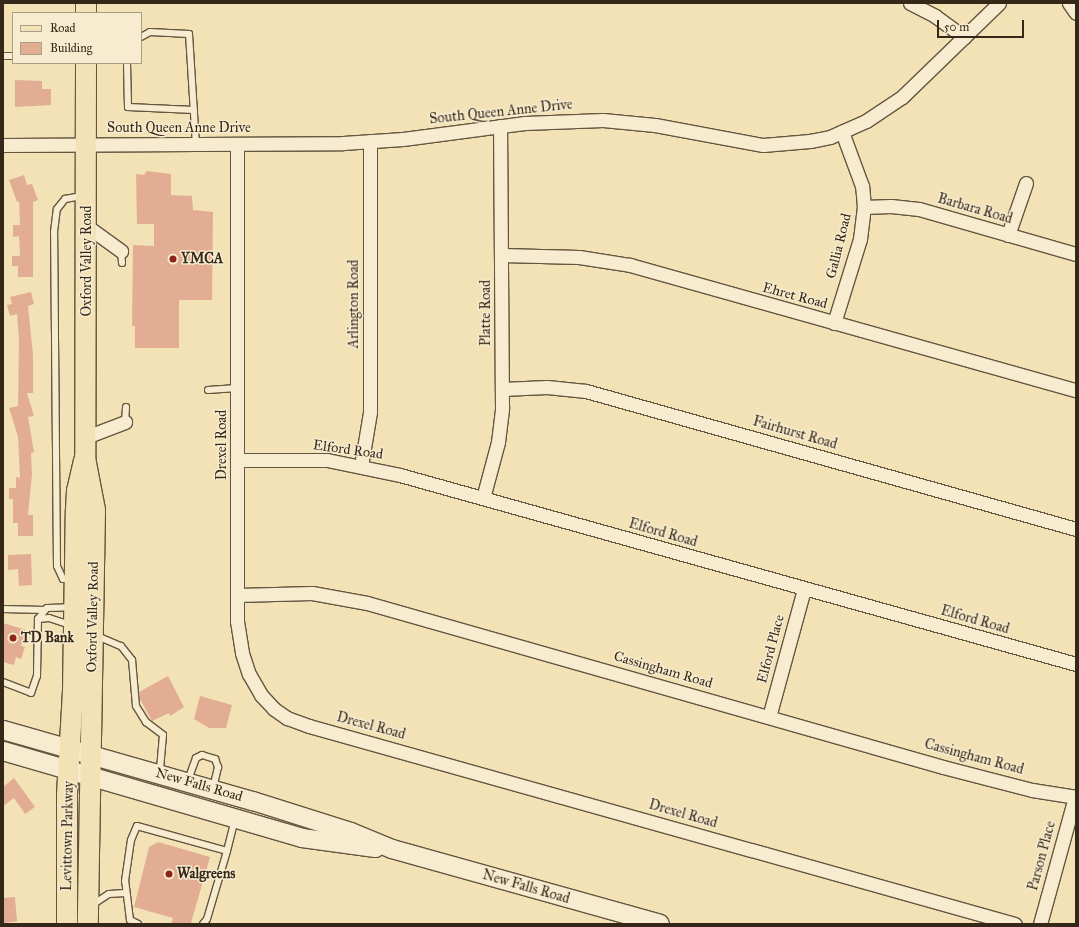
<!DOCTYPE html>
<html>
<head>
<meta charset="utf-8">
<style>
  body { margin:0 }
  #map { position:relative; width:1079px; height:927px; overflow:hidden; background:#f2e2b6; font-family:"IM FELL Great Primer",serif }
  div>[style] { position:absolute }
  .building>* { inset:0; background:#e3ad93 }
  .roads { filter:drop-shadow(1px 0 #655640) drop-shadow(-1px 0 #655640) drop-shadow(0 1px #655640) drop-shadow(0 -1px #655640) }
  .service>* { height:6px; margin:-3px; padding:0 3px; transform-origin:3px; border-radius:3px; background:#f7ecd0 }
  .minor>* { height:13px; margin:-6.5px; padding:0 6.5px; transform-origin:6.5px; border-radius:6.5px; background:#f7ecd0 }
  .secondary>* { height:18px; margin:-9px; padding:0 9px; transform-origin:9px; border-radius:9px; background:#f7ecd0 }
  .primary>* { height:20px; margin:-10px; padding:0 10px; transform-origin:10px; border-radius:10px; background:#f2e2b6 }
  .dots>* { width:11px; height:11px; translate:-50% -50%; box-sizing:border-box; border:2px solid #f7ecd0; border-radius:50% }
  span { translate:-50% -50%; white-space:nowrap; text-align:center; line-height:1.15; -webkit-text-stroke:3px #f7ecd0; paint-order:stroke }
  .street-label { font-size:14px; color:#362819 }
  .poi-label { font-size:14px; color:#362819; font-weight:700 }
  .left { translate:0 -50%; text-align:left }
  .frame { position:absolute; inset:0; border:4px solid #362819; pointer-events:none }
  .legend { position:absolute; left:12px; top:12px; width:130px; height:52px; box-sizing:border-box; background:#f7ecd0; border:1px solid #aa9e87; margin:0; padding:5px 7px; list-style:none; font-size:12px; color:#362819 }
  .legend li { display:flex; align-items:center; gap:8px; height:20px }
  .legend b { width:20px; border:1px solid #aa9e87 }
  .scale { position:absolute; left:937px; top:20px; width:87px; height:18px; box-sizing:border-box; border:2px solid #362819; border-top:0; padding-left:5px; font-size:12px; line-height:14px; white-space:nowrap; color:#362819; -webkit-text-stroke:3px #f7ecd0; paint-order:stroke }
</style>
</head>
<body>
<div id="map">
  <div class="building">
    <div style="clip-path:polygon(15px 80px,42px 81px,42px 89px,51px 89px,51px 105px,15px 107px)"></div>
    <div style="clip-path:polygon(147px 171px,171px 174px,171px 195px,192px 196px,193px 210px,213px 212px,212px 300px,179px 300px,179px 348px,135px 348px,135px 326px,132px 326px,133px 245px,154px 246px,154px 224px,137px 224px,136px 174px,144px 175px)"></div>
    <div style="clip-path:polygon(24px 175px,27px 185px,32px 184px,38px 200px,33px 202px,33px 277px,18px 277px,18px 266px,12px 266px,12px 256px,20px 256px,19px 236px,13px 237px,13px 225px,20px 225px,19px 201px,17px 202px,9px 180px)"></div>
    <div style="clip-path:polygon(31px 292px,34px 304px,28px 306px,33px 355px,33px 393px,27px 393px,34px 416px,28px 417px,34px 452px,31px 453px,32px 474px,28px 515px,33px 515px,33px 536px,18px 536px,18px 523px,13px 523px,13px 499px,9px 499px,9px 488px,16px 488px,16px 477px,20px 478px,18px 437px,9px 408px,18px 406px,19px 341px,17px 314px,10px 316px,7px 305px,12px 304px,10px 297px)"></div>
    <div style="clip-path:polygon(31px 554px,32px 585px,19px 586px,18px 569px,8px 570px,8px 555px)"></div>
    <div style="clip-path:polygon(3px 623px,26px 630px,21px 646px,25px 647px,21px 659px,16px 657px,14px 665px,3px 662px)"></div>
    <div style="clip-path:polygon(168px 676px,184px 707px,170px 716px,169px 713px,152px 721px,140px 699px,139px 692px)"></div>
    <div style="clip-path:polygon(200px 696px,232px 705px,226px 728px,209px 728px,194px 719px)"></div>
    <div style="clip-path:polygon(14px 778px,35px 807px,25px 814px,14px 798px,3px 806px,3px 787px)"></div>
    <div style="clip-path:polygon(158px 842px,210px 857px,191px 923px,171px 924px,173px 918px,134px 907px,149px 847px)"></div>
    <div style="clip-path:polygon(15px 897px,17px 921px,4px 923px,3px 898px)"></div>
  </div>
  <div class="roads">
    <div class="service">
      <div style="left:141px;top:37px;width:10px;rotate:-29deg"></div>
      <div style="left:150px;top:32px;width:39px;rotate:3deg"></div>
      <div style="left:189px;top:34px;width:110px;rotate:86.4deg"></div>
      <div style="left:3px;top:56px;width:10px"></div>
      <div style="left:127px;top:63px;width:44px;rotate:88.7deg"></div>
      <div style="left:128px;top:107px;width:66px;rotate:2.6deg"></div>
      <div style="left:121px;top:251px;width:12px;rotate:85deg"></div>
      <div style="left:208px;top:390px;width:29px;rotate:-4deg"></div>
      <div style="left:125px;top:422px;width:15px;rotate:-86deg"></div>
      <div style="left:73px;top:578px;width:10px;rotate:174deg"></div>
      <div style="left:63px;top:579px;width:14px;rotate:-115deg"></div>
      <div style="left:57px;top:566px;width:334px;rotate:-90.5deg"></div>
      <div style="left:54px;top:232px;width:23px;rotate:-83deg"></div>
      <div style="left:57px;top:209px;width:13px;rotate:-51deg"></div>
      <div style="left:65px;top:199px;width:17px;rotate:-10deg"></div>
      <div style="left:3px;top:609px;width:42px;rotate:1.4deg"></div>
      <div style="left:38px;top:619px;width:11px;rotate:-5deg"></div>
      <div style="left:49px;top:618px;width:23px;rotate:18deg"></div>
      <div style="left:97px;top:636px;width:26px;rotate:23deg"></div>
      <div style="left:121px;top:646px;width:18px;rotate:52deg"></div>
      <div style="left:132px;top:660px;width:46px;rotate:85deg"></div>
      <div style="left:136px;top:706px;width:19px;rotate:58deg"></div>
      <div style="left:146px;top:722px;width:21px;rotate:37deg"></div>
      <div style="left:163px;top:735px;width:38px;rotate:95deg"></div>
      <div style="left:3px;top:682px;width:30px;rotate:21deg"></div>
      <div style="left:31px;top:693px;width:18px;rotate:-71deg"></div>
      <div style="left:37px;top:676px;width:57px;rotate:-89deg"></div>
      <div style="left:38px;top:619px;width:14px;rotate:-51deg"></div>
      <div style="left:47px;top:608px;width:25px;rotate:-2deg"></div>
      <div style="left:188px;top:780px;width:23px;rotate:-70deg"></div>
      <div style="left:196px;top:758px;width:7px;rotate:-27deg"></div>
      <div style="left:202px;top:755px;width:14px;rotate:17deg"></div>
      <div style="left:215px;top:759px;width:9px;rotate:69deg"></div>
      <div style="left:218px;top:767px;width:22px;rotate:103deg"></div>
      <div style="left:92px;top:905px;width:20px;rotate:-33deg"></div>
      <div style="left:109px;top:894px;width:16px;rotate:-4deg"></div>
      <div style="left:138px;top:924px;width:9px;rotate:-153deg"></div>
      <div style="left:130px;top:920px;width:39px;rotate:-97deg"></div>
      <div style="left:125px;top:881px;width:41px;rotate:-81.7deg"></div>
      <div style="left:131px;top:840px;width:15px;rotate:-67deg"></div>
      <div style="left:137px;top:826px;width:93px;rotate:15.5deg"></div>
      <div style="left:227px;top:851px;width:33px;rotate:-76deg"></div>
      <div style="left:203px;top:924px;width:6px;rotate:-51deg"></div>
      <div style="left:207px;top:919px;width:71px;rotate:-73.6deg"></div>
    </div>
    <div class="minor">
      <div style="left:910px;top:3px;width:28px;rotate:27deg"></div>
      <div style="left:935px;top:16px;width:36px;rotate:36deg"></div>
      <div style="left:1069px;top:3px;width:12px;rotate:55deg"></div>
      <div style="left:237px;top:144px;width:477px;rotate:90deg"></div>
      <div style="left:237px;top:621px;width:32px;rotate:81deg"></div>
      <div style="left:242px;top:653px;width:22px;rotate:72deg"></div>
      <div style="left:249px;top:674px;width:24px;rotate:60deg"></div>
      <div style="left:261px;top:695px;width:19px;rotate:47deg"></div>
      <div style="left:274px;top:709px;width:16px;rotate:35deg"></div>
      <div style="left:287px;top:718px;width:23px;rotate:20deg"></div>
      <div style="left:309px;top:726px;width:733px;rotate:15.67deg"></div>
      <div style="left:3px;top:145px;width:340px;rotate:-0.3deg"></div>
      <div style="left:343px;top:143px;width:60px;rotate:-3.8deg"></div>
      <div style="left:403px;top:139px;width:123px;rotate:-7.5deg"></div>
      <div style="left:525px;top:123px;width:78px;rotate:-2.2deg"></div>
      <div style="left:603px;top:120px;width:52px;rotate:5.5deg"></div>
      <div style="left:655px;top:125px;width:110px;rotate:10.5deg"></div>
      <div style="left:763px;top:145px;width:47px;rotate:-4.9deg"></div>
      <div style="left:810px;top:141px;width:20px;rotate:-11deg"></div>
      <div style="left:830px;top:137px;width:39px;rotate:-24deg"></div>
      <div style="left:866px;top:121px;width:43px;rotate:-33.7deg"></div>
      <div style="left:902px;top:97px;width:135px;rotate:-44.1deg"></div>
      <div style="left:864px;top:207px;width:27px;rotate:-2deg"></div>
      <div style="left:891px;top:206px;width:28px;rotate:6deg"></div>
      <div style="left:919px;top:209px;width:163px;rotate:16deg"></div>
      <div style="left:88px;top:227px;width:41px;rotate:36deg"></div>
      <div style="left:1008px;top:235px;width:55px;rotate:-70.9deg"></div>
      <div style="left:502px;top:255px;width:77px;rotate:1.5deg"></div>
      <div style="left:579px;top:257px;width:52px;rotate:8.9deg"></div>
      <div style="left:630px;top:265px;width:463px;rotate:15.7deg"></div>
      <div style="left:834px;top:323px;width:88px;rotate:-72.8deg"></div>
      <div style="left:860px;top:239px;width:32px;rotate:-83deg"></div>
      <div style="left:864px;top:207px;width:21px;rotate:-95deg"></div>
      <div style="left:862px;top:186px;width:58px;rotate:-110.3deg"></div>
      <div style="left:502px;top:389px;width:45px;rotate:-2.5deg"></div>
      <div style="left:547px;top:387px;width:39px;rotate:6deg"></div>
      <div style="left:586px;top:391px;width:509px;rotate:15.73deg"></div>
      <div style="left:86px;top:437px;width:42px;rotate:-21deg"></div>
      <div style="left:238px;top:460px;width:89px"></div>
      <div style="left:327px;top:460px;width:75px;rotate:11.6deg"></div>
      <div style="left:400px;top:475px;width:702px;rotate:15.62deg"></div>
      <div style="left:361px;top:466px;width:55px;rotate:-80.5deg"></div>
      <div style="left:370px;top:412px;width:271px;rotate:-90deg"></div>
      <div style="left:483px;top:498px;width:58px;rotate:-75deg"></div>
      <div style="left:498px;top:442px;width:35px;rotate:-83deg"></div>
      <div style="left:502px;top:407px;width:281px;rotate:-90.4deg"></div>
      <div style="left:238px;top:595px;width:74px;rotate:-1.5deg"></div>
      <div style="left:312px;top:593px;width:56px;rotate:10.3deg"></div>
      <div style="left:367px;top:603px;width:599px;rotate:15.89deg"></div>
      <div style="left:943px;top:767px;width:92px;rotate:14.5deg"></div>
      <div style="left:1032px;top:790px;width:45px;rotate:9deg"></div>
      <div style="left:769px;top:717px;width:133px;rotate:-74.7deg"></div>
      <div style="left:1040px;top:924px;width:132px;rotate:-74.6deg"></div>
    </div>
    <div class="secondary">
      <div style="left:3px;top:730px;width:260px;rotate:15.9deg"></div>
      <div style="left:253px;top:801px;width:103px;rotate:17.6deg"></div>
      <div style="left:351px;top:832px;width:44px;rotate:22.5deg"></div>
      <div style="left:392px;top:849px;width:278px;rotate:15.6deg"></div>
      <div style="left:3px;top:751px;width:311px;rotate:16.2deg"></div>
      <div style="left:302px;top:838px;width:74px;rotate:7.8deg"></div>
    </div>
    <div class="primary">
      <div style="left:86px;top:13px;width:10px;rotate:-90deg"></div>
      <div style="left:86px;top:63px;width:395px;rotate:90.1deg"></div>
      <div style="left:85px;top:458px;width:53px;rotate:79.1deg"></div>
      <div style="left:95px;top:510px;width:414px;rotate:91deg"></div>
      <div style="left:67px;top:924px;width:129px;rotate:-90deg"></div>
      <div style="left:67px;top:795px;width:103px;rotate:-86.7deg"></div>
      <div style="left:73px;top:692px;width:182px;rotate:-89.1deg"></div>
      <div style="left:76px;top:510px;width:19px;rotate:-87deg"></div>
      <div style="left:77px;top:491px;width:31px;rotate:-77deg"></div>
    </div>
  </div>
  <div class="dots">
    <div style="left:173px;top:259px;background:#8f2418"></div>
    <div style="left:13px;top:638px;background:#8f2418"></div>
    <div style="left:169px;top:874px;background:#8f2418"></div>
  </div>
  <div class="street-label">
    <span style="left:501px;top:112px;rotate:-6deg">South Queen Anne Drive</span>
    <span style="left:179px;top:128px">South Queen Anne Drive</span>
    <span style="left:975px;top:209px;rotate:16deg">Barbara Road</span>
    <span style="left:839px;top:246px;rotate:-76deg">Gallia Road</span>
    <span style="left:87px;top:261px;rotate:-90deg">Oxford Valley Road</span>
    <span style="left:795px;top:296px;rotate:15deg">Ehret Road</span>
    <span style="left:354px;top:304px;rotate:-90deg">Arlington Road</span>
    <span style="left:486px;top:313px;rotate:-90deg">Platte Road</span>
    <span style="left:795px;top:433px;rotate:16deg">Fairhurst Road</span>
    <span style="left:222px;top:445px;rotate:-90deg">Drexel Road</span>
    <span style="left:348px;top:450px;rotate:8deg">Elford Road</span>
    <span style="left:663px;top:533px;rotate:16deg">Elford Road</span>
    <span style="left:93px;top:617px;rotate:-89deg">Oxford Valley Road</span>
    <span style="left:975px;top:620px;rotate:16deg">Elford Road</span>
    <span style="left:771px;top:649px;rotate:-75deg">Elford Place</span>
    <span style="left:663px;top:670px;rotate:16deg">Cassingham Road</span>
    <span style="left:371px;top:726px;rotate:15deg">Drexel Road</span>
    <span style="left:974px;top:757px;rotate:15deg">Cassingham Road</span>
    <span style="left:199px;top:785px;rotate:16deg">New Falls Road</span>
    <span style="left:683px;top:814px;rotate:16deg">Drexel Road</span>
    <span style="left:68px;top:836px;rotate:-89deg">Levittown Parkway</span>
    <span style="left:1042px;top:856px;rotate:-75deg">Parson Place</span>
    <span style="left:526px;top:887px;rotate:16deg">New Falls Road</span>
  </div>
  <div class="poi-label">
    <span class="left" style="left:181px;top:259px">YMCA</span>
    <span class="left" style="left:21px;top:638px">TD Bank</span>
    <span class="left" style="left:177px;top:874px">Walgreens</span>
  </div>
  <div class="frame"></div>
  <ul class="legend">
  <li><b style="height:5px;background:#f2e2b6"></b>Road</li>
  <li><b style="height:11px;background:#e3ad93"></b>Building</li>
  </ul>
  <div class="scale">50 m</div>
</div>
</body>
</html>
